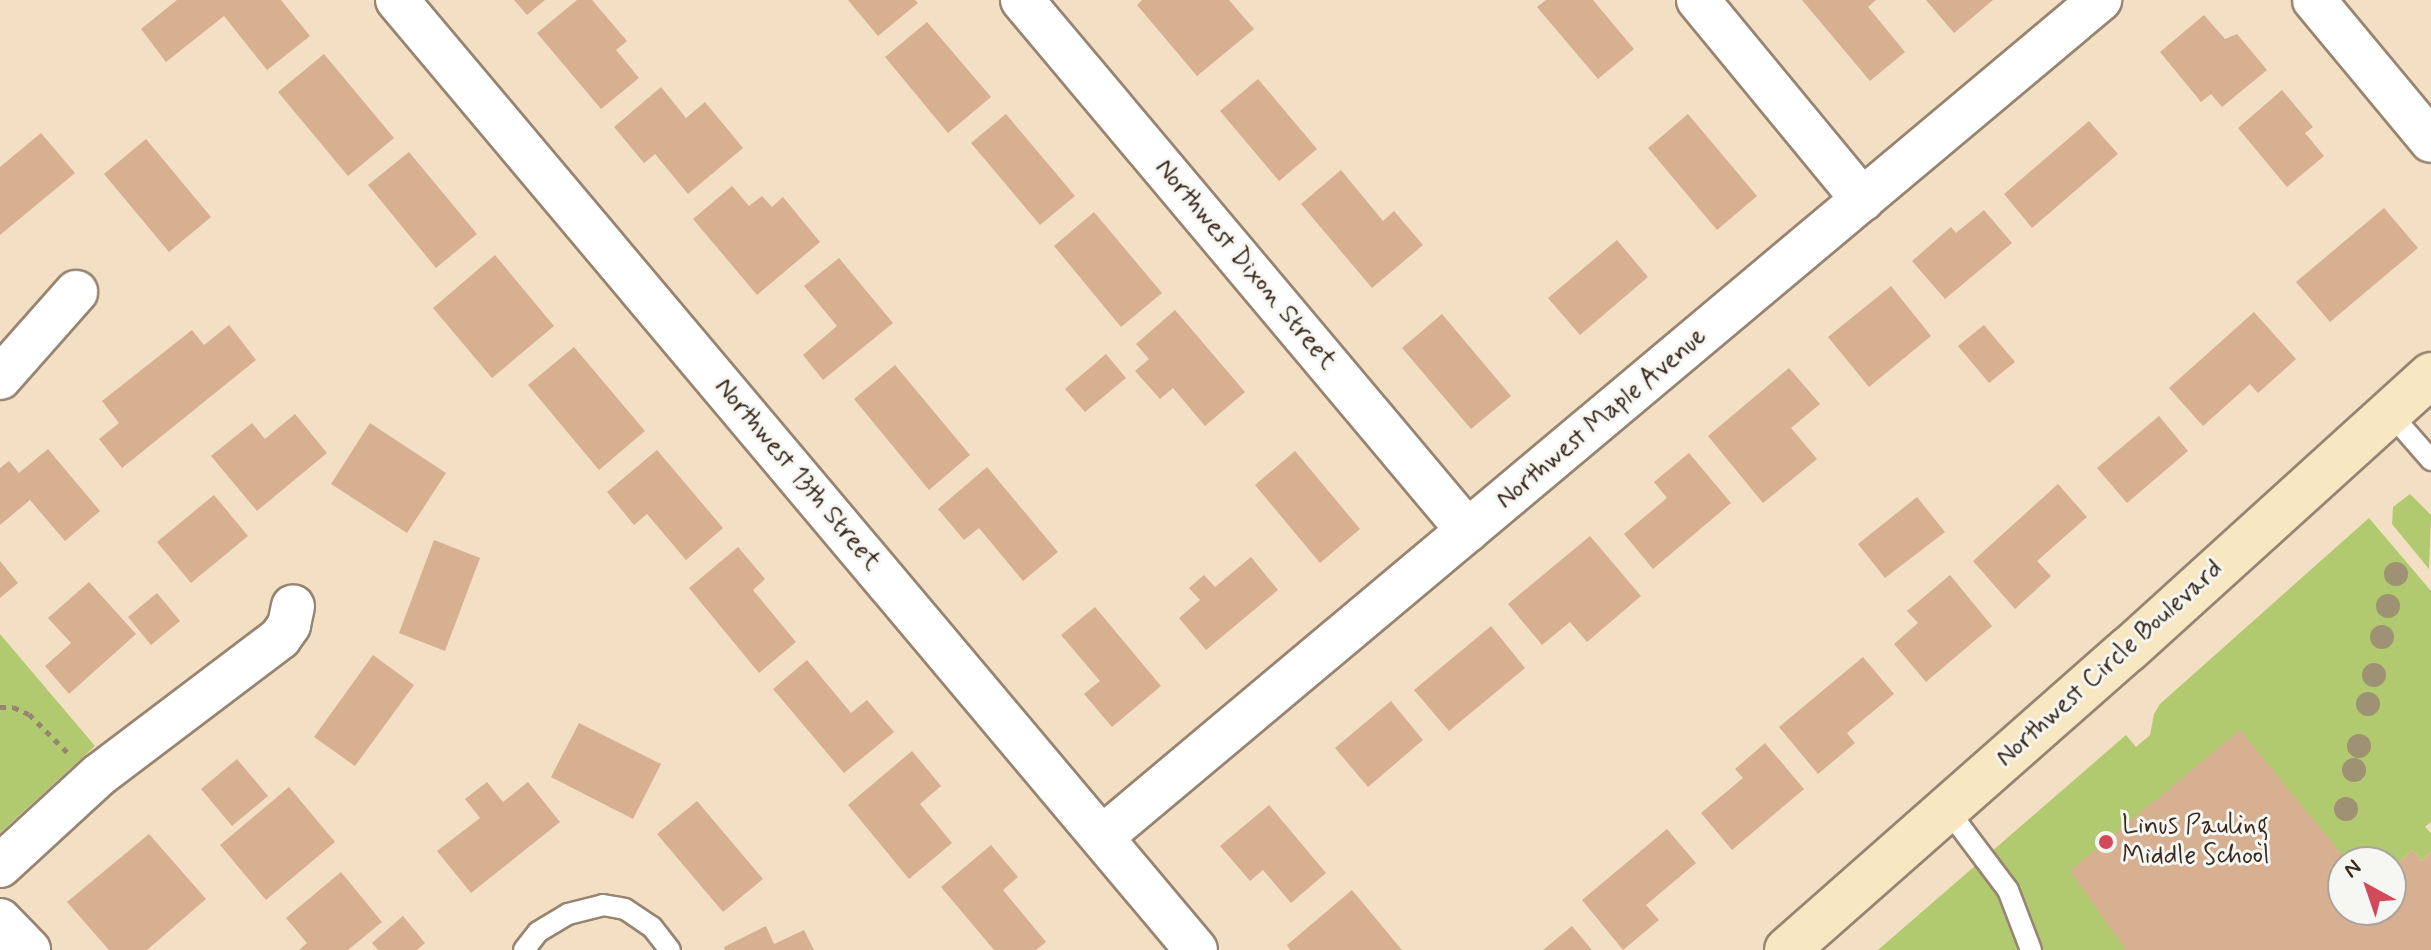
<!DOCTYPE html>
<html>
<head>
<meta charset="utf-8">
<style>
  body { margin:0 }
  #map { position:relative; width:2431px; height:950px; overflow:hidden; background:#f3dfc4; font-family:Mynerve,sans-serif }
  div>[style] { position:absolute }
  .green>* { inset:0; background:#b2ca6f }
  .building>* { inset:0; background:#d7b092 }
  .path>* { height:5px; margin-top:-2.5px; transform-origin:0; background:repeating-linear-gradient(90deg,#978471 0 6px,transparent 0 12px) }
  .roads { filter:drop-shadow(2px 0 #978471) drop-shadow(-2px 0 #978471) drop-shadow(0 2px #978471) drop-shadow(0 -2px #978471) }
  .service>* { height:20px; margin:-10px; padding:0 10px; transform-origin:10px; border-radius:10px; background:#fff }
  .minor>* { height:42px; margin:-21px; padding:0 21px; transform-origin:21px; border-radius:21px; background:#fff }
  .secondary>* { height:44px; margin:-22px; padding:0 22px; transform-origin:22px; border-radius:22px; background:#f7e8c3 }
  .trees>* { width:24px; height:24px; margin:-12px; border-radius:50%; background:#9e9174 }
  .dots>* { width:22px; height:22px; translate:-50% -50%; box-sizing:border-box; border:4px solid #f6f6f2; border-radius:50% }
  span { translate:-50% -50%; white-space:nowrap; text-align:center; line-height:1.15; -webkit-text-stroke:6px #f6f6f2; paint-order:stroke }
  .street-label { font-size:26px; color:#3b2a1e }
  .poi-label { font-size:26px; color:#3b2a1e }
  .left { translate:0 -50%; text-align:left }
  .north { position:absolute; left:2327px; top:846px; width:80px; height:80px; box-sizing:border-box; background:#f6f6f2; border:2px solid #aba49d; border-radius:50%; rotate:320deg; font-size:22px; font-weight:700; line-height:32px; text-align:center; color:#3b2a1e }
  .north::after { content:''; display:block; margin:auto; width:28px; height:36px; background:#d1495b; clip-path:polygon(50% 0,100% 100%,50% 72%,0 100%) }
</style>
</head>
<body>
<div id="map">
  <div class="green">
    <div style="clip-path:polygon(2410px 494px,2431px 515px,2429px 569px,2392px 524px,2393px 507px)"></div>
    <div style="clip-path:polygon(2369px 518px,2431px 591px,2431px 822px,2425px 827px,2431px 833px,2431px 852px,2422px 861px,2413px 850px,2391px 869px,2391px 862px,2343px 862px,2343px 909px,2169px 789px,2294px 950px,1878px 950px,2126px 735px,2136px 747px,2150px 735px,2154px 714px,2160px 704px)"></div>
    <div style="clip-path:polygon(0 634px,95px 746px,0 833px)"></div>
  </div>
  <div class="building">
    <div style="clip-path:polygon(177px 0,281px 0,310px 36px,267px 70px,224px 16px,166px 62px,141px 29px)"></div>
    <div style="clip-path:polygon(514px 0,545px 0,527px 15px)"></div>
    <div style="clip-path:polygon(577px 0,592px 0,627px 41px,616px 50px,639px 78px,601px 109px,537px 33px)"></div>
    <div style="clip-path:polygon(848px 0,915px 0,918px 3px,878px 36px)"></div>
    <div style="clip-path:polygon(1142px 0,1229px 0,1254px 29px,1197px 76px,1137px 5px)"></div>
    <div style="clip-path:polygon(1546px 0,1593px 0,1634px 49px,1598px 79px,1537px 7px)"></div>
    <div style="clip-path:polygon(1802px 0,1876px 0,1868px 7px,1905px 52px,1870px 81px)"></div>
    <div style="clip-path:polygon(1926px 0,1993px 0,1954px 33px)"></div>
    <div style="clip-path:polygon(2204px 15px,2225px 39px,2237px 34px,2267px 70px,2222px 107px,2211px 94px,2201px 102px,2160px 52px)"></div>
    <div style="clip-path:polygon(927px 22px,991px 97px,948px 133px,885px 57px)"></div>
    <div style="clip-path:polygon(324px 54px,394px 138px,348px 176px,278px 92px)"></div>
    <div style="clip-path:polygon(1258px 79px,1317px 149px,1279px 181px,1220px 111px)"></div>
    <div style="clip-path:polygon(661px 87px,686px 118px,705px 102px,743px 148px,688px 194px,655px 154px,644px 163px,614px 127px)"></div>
    <div style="clip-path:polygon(2282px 90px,2313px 127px,2305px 133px,2324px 156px,2287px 187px,2238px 128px)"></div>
    <div style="clip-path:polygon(1006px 114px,1075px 196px,1040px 225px,971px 143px)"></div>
    <div style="clip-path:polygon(1688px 114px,1757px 196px,1717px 230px,1648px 148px)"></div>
    <div style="clip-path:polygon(2089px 121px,2118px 154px,2032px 228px,2004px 194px)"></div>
    <div style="clip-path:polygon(41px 133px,75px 173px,0 235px,0 167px)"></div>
    <div style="clip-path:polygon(146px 139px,211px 217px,169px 252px,104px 174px)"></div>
    <div style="clip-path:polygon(409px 152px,477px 234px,436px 268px,368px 185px)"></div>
    <div style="clip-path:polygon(1341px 170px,1383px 221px,1394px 211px,1423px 245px,1372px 288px,1301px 204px)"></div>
    <div style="clip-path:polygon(732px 186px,749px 206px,762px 196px,772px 207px,783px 197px,820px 242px,757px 295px,693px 219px)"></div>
    <div style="clip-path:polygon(2384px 208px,2418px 248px,2330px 322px,2296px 282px)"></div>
    <div style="clip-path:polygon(1984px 210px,2012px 243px,1945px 299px,1912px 261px,1951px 227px,1956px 233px)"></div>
    <div style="clip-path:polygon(1094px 212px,1162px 293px,1121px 327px,1054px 246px)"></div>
    <div style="clip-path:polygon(1617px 240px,1648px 277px,1580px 335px,1548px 298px)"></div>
    <div style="clip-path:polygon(495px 255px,554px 326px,492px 378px,433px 308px)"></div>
    <div style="clip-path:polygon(839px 258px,893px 323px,823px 380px,803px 355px,837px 326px,804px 286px)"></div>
    <div style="clip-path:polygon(1891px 286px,1931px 336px,1869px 387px,1828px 337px)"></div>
    <div style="clip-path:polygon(1175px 310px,1245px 392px,1205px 426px,1173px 388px,1160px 399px,1135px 371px,1149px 359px,1136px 344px)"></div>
    <div style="clip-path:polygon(2254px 312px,2296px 359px,2258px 393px,2250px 384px,2203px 426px,2169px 388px)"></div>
    <div style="clip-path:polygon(1442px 314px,1511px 396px,1471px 429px,1402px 348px)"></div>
    <div style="clip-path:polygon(229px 325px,256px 360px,122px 468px,99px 439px,119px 423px,102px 401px,192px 330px,204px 345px)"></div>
    <div style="clip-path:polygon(1984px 325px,2015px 362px,1989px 383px,1958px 346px)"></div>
    <div style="clip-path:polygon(574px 347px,645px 431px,599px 470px,528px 385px)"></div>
    <div style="clip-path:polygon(1106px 354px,1126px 378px,1085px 412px,1065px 389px)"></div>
    <div style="clip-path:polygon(895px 365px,970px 455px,929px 490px,854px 399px)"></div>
    <div style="clip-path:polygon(1789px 368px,1820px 404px,1791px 428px,1817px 459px,1763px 503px,1708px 436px)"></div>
    <div style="clip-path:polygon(295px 414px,327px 453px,257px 511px,211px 456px,252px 423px,265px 439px)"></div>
    <div style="clip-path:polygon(2159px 416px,2188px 451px,2127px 503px,2097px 468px)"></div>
    <div style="clip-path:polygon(370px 423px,446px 473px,407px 533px,331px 484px)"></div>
    <div style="clip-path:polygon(48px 449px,100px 511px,65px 541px,30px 500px,0 525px,0 468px,9px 461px,19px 473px)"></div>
    <div style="clip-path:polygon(657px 450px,723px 528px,686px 560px,647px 514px,634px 525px,607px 492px)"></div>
    <div style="clip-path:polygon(1295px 451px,1360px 529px,1320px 563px,1255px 485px)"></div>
    <div style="clip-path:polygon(1689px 453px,1731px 503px,1653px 569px,1624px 534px,1667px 498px,1654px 482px)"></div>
    <div style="clip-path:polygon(987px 467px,1058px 552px,1023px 581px,979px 528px,964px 540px,938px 509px)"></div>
    <div style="clip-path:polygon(2058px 484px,2087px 517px,2037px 561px,2051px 576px,2015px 609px,1973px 561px)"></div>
    <div style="clip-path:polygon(214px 495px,248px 536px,191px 583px,157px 542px)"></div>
    <div style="clip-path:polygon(1917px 497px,1945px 532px,1885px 578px,1858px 544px)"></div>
    <div style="clip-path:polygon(1590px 536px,1641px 596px,1587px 642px,1570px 622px,1542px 645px,1508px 604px)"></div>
    <div style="clip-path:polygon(434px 540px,480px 558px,445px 651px,399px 633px)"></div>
    <div style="clip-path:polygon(738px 547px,765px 579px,753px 590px,796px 642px,759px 673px,689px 588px)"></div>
    <div style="clip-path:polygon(1251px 557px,1278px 590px,1206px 650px,1179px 618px,1200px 600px,1189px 588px,1204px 575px,1215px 587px)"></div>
    <div style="clip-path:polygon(0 561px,18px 583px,0 598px)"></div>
    <div style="clip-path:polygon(1950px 575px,1992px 626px,1926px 682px,1894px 644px,1918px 623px,1907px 611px)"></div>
    <div style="clip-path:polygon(89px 582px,136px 634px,69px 694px,45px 666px,71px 643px,48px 618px)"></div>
    <div style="clip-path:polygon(157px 593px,180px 621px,151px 645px,128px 617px)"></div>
    <div style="clip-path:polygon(1095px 607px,1161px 686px,1112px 727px,1084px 694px,1100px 681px,1061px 635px)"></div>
    <div style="clip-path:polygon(1491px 626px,1525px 668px,1449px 731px,1414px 690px)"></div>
    <div style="clip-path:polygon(373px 655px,414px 685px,355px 766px,314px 737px)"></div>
    <div style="clip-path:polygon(1863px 657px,1894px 694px,1847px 733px,1855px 743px,1818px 774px,1779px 727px)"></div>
    <div style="clip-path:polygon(807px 660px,851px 713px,867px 700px,894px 732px,844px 773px,773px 689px)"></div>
    <div style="clip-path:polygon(1391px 701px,1423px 740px,1368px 787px,1335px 748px)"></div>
    <div style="clip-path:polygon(579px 723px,661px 764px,633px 819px,551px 777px)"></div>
    <div style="clip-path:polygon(2240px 730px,2348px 862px,2339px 868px,2343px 873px,2343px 910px,2391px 910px,2391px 869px,2413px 850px,2422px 861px,2431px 852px,2431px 950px,2126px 950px,2070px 871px)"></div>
    <div style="clip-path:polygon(1765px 743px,1804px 789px,1732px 850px,1701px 813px,1743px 778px,1735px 769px)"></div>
    <div style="clip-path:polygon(912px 751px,941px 786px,920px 804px,952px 843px,909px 879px,848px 805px)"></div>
    <div style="clip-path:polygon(237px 759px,268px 796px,232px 826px,201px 789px)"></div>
    <div style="clip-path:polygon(487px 782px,503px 802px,528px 782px,560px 822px,471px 893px,437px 851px,480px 818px,465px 799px)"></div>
    <div style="clip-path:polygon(289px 787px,335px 842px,266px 900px,220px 845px)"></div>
    <div style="clip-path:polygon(697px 801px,763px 879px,723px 912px,657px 834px)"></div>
    <div style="clip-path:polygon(1269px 805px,1326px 873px,1291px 903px,1263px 870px,1250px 881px,1220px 846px)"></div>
    <div style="clip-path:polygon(1667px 829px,1696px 863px,1646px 905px,1659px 920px,1623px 950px,1582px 900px)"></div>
    <div style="clip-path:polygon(149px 834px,206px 899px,147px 950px,109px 950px,67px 902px)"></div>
    <div style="clip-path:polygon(991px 845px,1018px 877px,1003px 890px,1046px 942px,1036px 950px,994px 950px,941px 887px)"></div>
    <div style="clip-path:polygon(341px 872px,382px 922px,348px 950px,299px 950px,307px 943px,286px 918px)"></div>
    <div style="clip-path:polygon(1352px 890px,1402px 950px,1290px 950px,1287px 945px)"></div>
    <div style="clip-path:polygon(403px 916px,425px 943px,417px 950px,378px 950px,372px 943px)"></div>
    <div style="clip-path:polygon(766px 926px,774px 944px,804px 930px,814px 950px,725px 950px,724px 947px)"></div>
    <div style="clip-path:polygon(1572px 926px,1592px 950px,1543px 950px)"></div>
  </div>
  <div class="path">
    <div style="left:0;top:707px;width:13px"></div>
    <div style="left:13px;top:707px;width:17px;rotate:24deg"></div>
    <div style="left:29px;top:714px;width:55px;rotate:45deg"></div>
  </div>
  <div class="roads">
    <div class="service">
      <div style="left:2389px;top:412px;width:64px;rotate:48.8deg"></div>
      <div style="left:1947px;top:809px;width:101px;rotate:53deg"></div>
      <div style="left:2008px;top:890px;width:64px;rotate:69deg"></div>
      <div style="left:524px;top:950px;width:23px;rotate:-52deg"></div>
      <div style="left:538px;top:932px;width:35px;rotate:-31deg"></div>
      <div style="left:568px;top:914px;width:36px;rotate:-14deg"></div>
      <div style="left:603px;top:905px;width:22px;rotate:10deg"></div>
      <div style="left:625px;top:909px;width:32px;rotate:34deg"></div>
      <div style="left:652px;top:927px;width:29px;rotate:52deg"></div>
    </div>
    <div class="minor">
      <div style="left:397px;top:0;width:1241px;rotate:49.93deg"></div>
      <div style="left:1022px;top:0;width:693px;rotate:49.97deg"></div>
      <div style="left:1698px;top:0;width:259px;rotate:50.5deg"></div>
      <div style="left:2314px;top:0;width:183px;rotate:50.3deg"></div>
      <div style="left:0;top:378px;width:115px;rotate:-48.5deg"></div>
      <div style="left:1102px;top:837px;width:1303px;rotate:-39.99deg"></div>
      <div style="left:0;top:866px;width:134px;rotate:-42.6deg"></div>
      <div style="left:99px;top:775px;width:227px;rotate:-37.1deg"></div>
      <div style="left:280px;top:638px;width:16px;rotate:-55deg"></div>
      <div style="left:289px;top:625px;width:19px;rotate:-78deg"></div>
      <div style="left:0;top:920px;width:42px;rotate:46deg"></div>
    </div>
    <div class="secondary">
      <div style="left:1787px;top:950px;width:456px;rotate:-41.4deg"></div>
      <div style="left:2129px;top:649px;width:408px;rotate:-42.2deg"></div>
    </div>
  </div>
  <div class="trees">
    <div style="left:2396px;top:574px"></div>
    <div style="left:2388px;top:606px"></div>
    <div style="left:2382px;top:637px"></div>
    <div style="left:2374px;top:675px"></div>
    <div style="left:2368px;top:704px"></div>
    <div style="left:2359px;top:746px"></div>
    <div style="left:2354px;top:770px"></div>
    <div style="left:2346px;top:809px"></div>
  </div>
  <div class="dots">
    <div style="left:2106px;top:842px;background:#d1495b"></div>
  </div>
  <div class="street-label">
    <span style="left:1245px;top:265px;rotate:50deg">Northwest Dixon Street</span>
    <span style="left:1602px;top:419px;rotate:-40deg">Northwest Maple Avenue</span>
    <span style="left:797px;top:475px;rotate:50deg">Northwest 13th Street</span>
    <span style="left:2110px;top:664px;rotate:-42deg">Northwest Circle Boulevard</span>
  </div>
  <div class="poi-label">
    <span class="left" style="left:2122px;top:842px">Linus Pauling<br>Middle School</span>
  </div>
  <div class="north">N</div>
</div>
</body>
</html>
